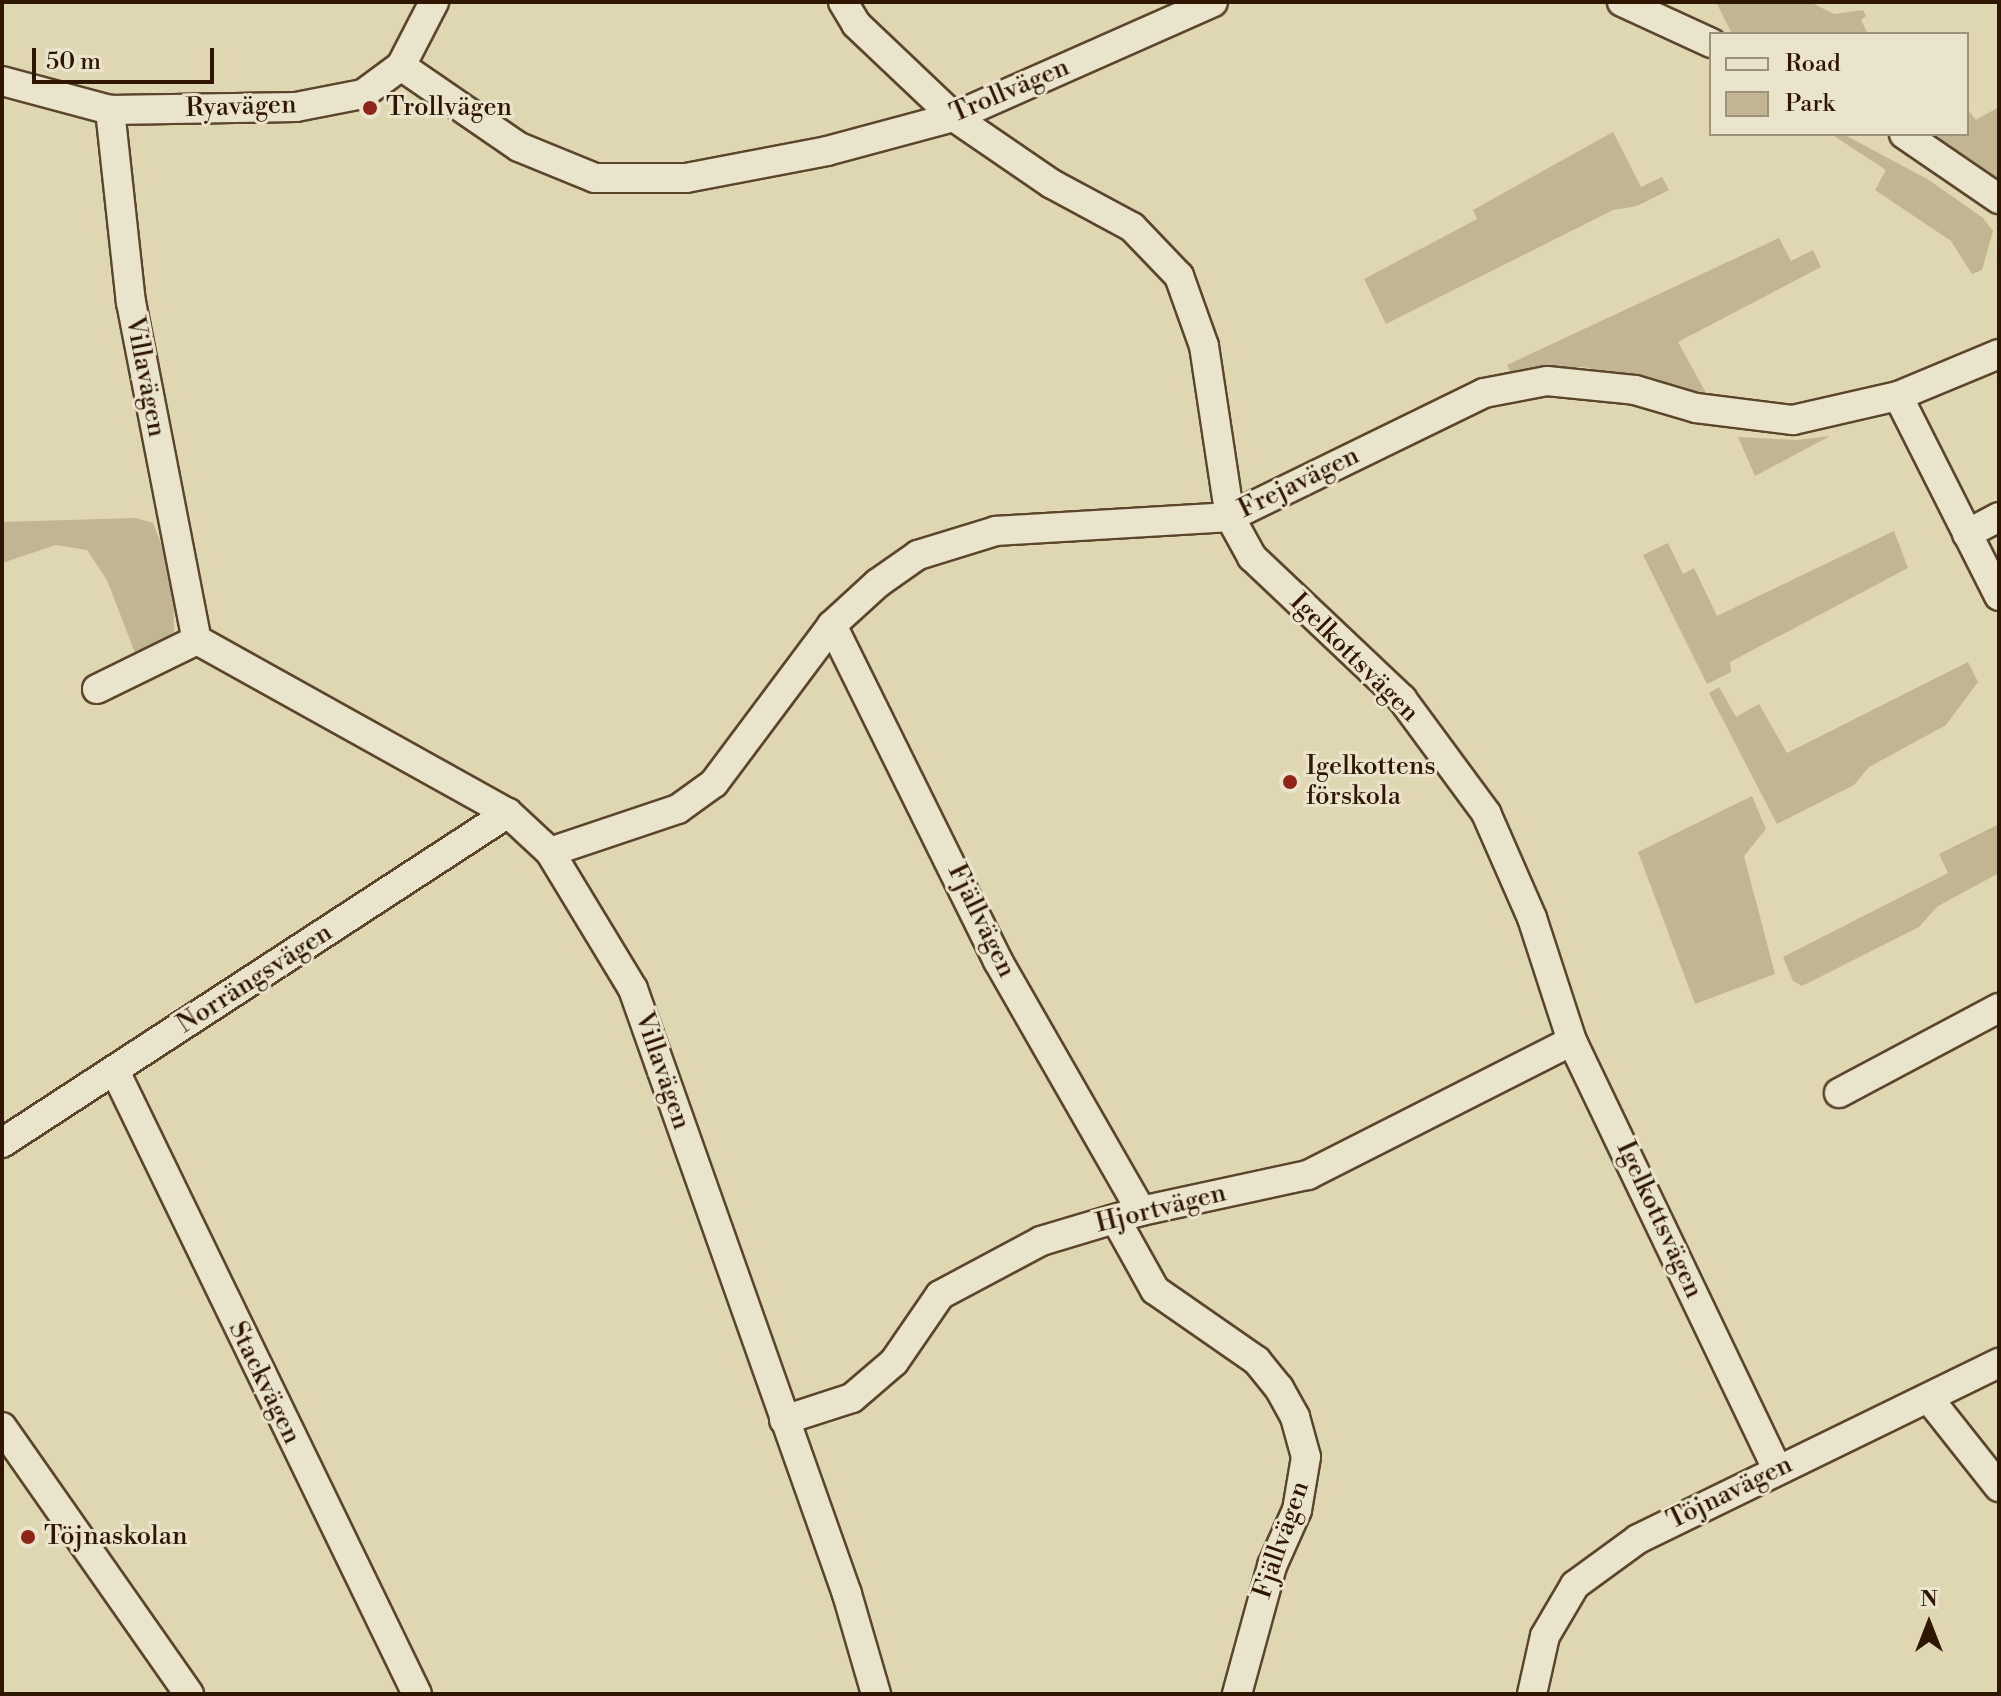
<!DOCTYPE html>
<html>
<head>
<meta charset="utf-8">
<style>
  body { margin:0 }
  #map { position:relative; width:2001px; height:1696px; overflow:hidden; background:#dfd6b2; font-family:"Libre Bodoni",serif }
  div>[style] { position:absolute }
  .green>* { inset:0; background:#c1b594 }
  .roads { filter:drop-shadow(2px 0 #5b462c) drop-shadow(-2px 0 #5b462c) drop-shadow(0 2px #5b462c) drop-shadow(0 -2px #5b462c) }
  .minor>* { height:28px; margin:-14px; padding:0 14px; transform-origin:14px; border-radius:14px; background:#eae4cd }
  .dots>* { width:22px; height:22px; translate:-50% -50%; box-sizing:border-box; border:4px solid #eae4cd; border-radius:50% }
  span { translate:-50% -50%; white-space:nowrap; text-align:center; line-height:1.15; -webkit-text-stroke:6px #eae4cd; paint-order:stroke }
  .street-label { font-size:26px; color:#2f1600 }
  .poi-label { font-size:26px; color:#2f1600 }
  .left { translate:0 -50%; text-align:left }
  .frame { position:absolute; inset:0; border:4px solid #2f1600; pointer-events:none }
  .legend { position:absolute; left:1709px; top:32px; width:260px; height:104px; box-sizing:border-box; background:#eae4cd; border:2px solid #9f927b; margin:0; padding:10px 14px; list-style:none; font-size:24px; color:#2f1600 }
  .legend li { display:flex; align-items:center; gap:16px; height:40px }
  .legend b { width:40px; border:2px solid #9f927b }
  .north { position:absolute; left:1889px; top:1584px; width:80px; height:80px; -webkit-text-stroke:6px #eae4cd; paint-order:stroke; rotate:0deg; font-size:22px; font-weight:700; line-height:32px; text-align:center; color:#2f1600 }
  .north::after { content:''; display:block; margin:auto; width:28px; height:36px; background:#2f1600; clip-path:polygon(50% 0,100% 100%,50% 72%,0 100%) }
  .scale { position:absolute; left:32px; top:48px; width:182px; height:36px; box-sizing:border-box; border:4px solid #2f1600; border-top:0; padding-left:10px; font-size:24px; line-height:28px; white-space:nowrap; color:#2f1600; -webkit-text-stroke:6px #eae4cd; paint-order:stroke }
</style>
</head>
<body>
<div id="map">
  <div class="green">
    <div style="clip-path:polygon(1716px 2px,1810px 2px,1834px 14px,1863px 10px,1866px 16px,1861px 20px,1868px 34px,1732px 34px)"></div>
    <div style="clip-path:polygon(1997px 108px,1999px 111px,1999px 179px,1934px 134px,1967px 134px,1967px 109px,1976px 120px)"></div>
    <div style="clip-path:polygon(1613px 132px,1641px 187px,1662px 177px,1669px 190px,1637px 206px,1613px 210px,1386px 324px,1364px 279px,1477px 219px,1473px 210px)"></div>
    <div style="clip-path:polygon(1831px 134px,1843px 134px,1929px 180px,1983px 218px,1993px 231px,1982px 270px,1972px 274px,1951px 241px,1875px 190px,1886px 170px)"></div>
    <div style="clip-path:polygon(1779px 238px,1791px 261px,1813px 250px,1821px 267px,1678px 342px,1706px 393px,1583px 367px,1511px 373px,1507px 365px)"></div>
    <div style="clip-path:polygon(1830px 436px,1755px 476px,1738px 437px,1797px 440px)"></div>
    <div style="clip-path:polygon(135px 518px,153px 523px,160px 541px,173px 584px,174px 632px,137px 658px,107px 580px,87px 550px,56px 545px,2px 563px,2px 522px)"></div>
    <div style="clip-path:polygon(1894px 531px,1908px 568px,1730px 662px,1731px 672px,1707px 684px,1643px 555px,1668px 543px,1683px 574px,1694px 568px,1717px 616px)"></div>
    <div style="clip-path:polygon(1968px 662px,1978px 682px,1946px 725px,1869px 767px,1854px 785px,1777px 824px,1709px 693px,1719px 687px,1736px 717px,1759px 704px,1787px 753px)"></div>
    <div style="clip-path:polygon(1752px 796px,1766px 829px,1744px 856px,1775px 974px,1695px 1004px,1638px 852px)"></div>
    <div style="clip-path:polygon(1999px 824px,1999px 873px,1938px 906px,1919px 927px,1802px 986px,1793px 981px,1783px 957px,1948px 873px,1939px 854px)"></div>
  </div>
  <div class="roads">
    <div class="minor">
      <div style="left:843px;top:2px;width:26px;rotate:59deg"></div>
      <div style="left:856px;top:24px;width:135px;rotate:43.5deg"></div>
      <div style="left:954px;top:117px;width:119px;rotate:34.4deg"></div>
      <div style="left:1052px;top:184px;width:91px;rotate:28.3deg"></div>
      <div style="left:1132px;top:227px;width:68px;rotate:46.2deg"></div>
      <div style="left:1179px;top:276px;width:74px;rotate:70.3deg"></div>
      <div style="left:1204px;top:346px;width:173px;rotate:81.4deg"></div>
      <div style="left:1230px;top:517px;width:46px;rotate:61.2deg"></div>
      <div style="left:1252px;top:557px;width:207px;rotate:43.4deg"></div>
      <div style="left:1402px;top:699px;width:142px;rotate:53.6deg"></div>
      <div style="left:1486px;top:813px;width:115px;rotate:66.3deg"></div>
      <div style="left:1532px;top:918px;width:129px;rotate:72deg"></div>
      <div style="left:1572px;top:1041px;width:475px;rotate:64.4deg"></div>
      <div style="left:1622px;top:2px;width:98px;rotate:24.7deg"></div>
      <div style="left:401px;top:66px;width:143px;rotate:34.5deg"></div>
      <div style="left:519px;top:147px;width:82px;rotate:22.2deg"></div>
      <div style="left:595px;top:178px;width:91px"></div>
      <div style="left:686px;top:178px;width:144px;rotate:-10.8deg"></div>
      <div style="left:827px;top:151px;width:131px;rotate:-15deg"></div>
      <div style="left:954px;top:117px;width:283px;rotate:-23.9deg"></div>
      <div style="left:2px;top:81px;width:112px;rotate:15deg"></div>
      <div style="left:110px;top:110px;width:186px;rotate:-0.9deg"></div>
      <div style="left:296px;top:107px;width:68px;rotate:-11deg"></div>
      <div style="left:363px;top:94px;width:47px;rotate:-36.4deg"></div>
      <div style="left:401px;top:66px;width:72px;rotate:-62.7deg"></div>
      <div style="left:110px;top:110px;width:193px;rotate:83.8deg"></div>
      <div style="left:131px;top:302px;width:344px;rotate:79deg"></div>
      <div style="left:197px;top:640px;width:356px;rotate:29.1deg"></div>
      <div style="left:508px;top:813px;width:57px;rotate:42.9deg"></div>
      <div style="left:550px;top:852px;width:160px;rotate:58.8deg"></div>
      <div style="left:633px;top:989px;width:642px;rotate:70.52deg"></div>
      <div style="left:847px;top:1594px;width:104px;rotate:73.8deg"></div>
      <div style="left:1904px;top:134px;width:115px;rotate:34.4deg"></div>
      <div style="left:1898px;top:396px;width:224px;rotate:63.2deg"></div>
      <div style="left:1967px;top:534px;width:36px;rotate:-28deg"></div>
      <div style="left:832px;top:625px;width:375px;rotate:63.7deg"></div>
      <div style="left:998px;top:961px;width:288px;rotate:60.2deg"></div>
      <div style="left:97px;top:689px;width:111px;rotate:-26.1deg"></div>
      <div style="left:550px;top:852px;width:135px;rotate:-18.6deg"></div>
      <div style="left:678px;top:809px;width:44px;rotate:-35.8deg"></div>
      <div style="left:714px;top:783px;width:197px;rotate:-53.2deg"></div>
      <div style="left:832px;top:625px;width:62px;rotate:-42.4deg"></div>
      <div style="left:878px;top:583px;width:49px;rotate:-35deg"></div>
      <div style="left:918px;top:555px;width:82px;rotate:-17.1deg"></div>
      <div style="left:996px;top:531px;width:234px;rotate:-3.4deg"></div>
      <div style="left:1230px;top:517px;width:283px;rotate:-26deg"></div>
      <div style="left:1484px;top:393px;width:64px;rotate:-10.8deg"></div>
      <div style="left:1547px;top:381px;width:88px;rotate:5.8deg"></div>
      <div style="left:1635px;top:390px;width:64px;rotate:16.4deg"></div>
      <div style="left:1696px;top:408px;width:98px;rotate:7.1deg"></div>
      <div style="left:1793px;top:420px;width:108px;rotate:-12.9deg"></div>
      <div style="left:1898px;top:396px;width:109px;rotate:-22.6deg"></div>
      <div style="left:115px;top:1071px;width:692px;rotate:64.14deg"></div>
      <div style="left:1839px;top:1093px;width:181px;rotate:-28deg"></div>
      <div style="left:2px;top:1143px;width:604px;rotate:-33.11deg"></div>
      <div style="left:1116px;top:1220px;width:80px;rotate:60.9deg"></div>
      <div style="left:1155px;top:1290px;width:124px;rotate:34.8deg"></div>
      <div style="left:1257px;top:1361px;width:35px;rotate:51deg"></div>
      <div style="left:1279px;top:1388px;width:33px;rotate:61deg"></div>
      <div style="left:1295px;top:1417px;width:41px;rotate:74.6deg"></div>
      <div style="left:1306px;top:1457px;width:54px;rotate:99.6deg"></div>
      <div style="left:1297px;top:1510px;width:61px;rotate:114.1deg"></div>
      <div style="left:1272px;top:1566px;width:133px;rotate:105.3deg"></div>
      <div style="left:1930px;top:1400px;width:111px;rotate:51.6deg"></div>
      <div style="left:784px;top:1420px;width:71px;rotate:-17.9deg"></div>
      <div style="left:852px;top:1398px;width:55px;rotate:-40.6deg"></div>
      <div style="left:894px;top:1362px;width:81px;rotate:-55.5deg"></div>
      <div style="left:940px;top:1295px;width:115px;rotate:-28.1deg"></div>
      <div style="left:1041px;top:1241px;width:104px;rotate:-16.7deg"></div>
      <div style="left:1141px;top:1211px;width:171px;rotate:-12.2deg"></div>
      <div style="left:1308px;top:1175px;width:296px;rotate:-26.9deg"></div>
      <div style="left:2px;top:1427px;width:326px;rotate:55deg"></div>
      <div style="left:1532px;top:1694px;width:59px;rotate:-77.4deg"></div>
      <div style="left:1545px;top:1636px;width:59px;rotate:-59.5deg"></div>
      <div style="left:1575px;top:1585px;width:78px;rotate:-36.1deg"></div>
      <div style="left:1638px;top:1539px;width:402px;rotate:-26deg"></div>
    </div>
  </div>
  <div class="dots">
    <div style="left:370px;top:108px;background:#8f2418"></div>
    <div style="left:1290px;top:782px;background:#8f2418"></div>
    <div style="left:28px;top:1537px;background:#8f2418"></div>
  </div>
  <div class="street-label">
    <span style="left:1010px;top:91px;rotate:-23deg">Trollvägen</span>
    <span style="left:241px;top:107px;rotate:-2deg">Ryavägen</span>
    <span style="left:145px;top:377px;rotate:79deg">Villavägen</span>
    <span style="left:1299px;top:483px;rotate:-26deg">Frejavägen</span>
    <span style="left:1354px;top:658px;rotate:45deg">Igelkottsvägen</span>
    <span style="left:981px;top:921px;rotate:64deg">Fjällvägen</span>
    <span style="left:255px;top:979px;rotate:-33deg">Norrängsvägen</span>
    <span style="left:662px;top:1071px;rotate:71deg">Villavägen</span>
    <span style="left:1161px;top:1209px;rotate:-14deg">Hjortvägen</span>
    <span style="left:1659px;top:1220px;rotate:65deg">Igelkottsvägen</span>
    <span style="left:264px;top:1383px;rotate:64deg">Stackvägen</span>
    <span style="left:1730px;top:1493px;rotate:-26deg">Töjnavägen</span>
    <span style="left:1282px;top:1540px;rotate:-71deg">Fjällvägen</span>
  </div>
  <div class="poi-label">
    <span class="left" style="left:386px;top:108px">Trollvägen</span>
    <span class="left" style="left:1306px;top:782px">Igelkottens<br>förskola</span>
    <span class="left" style="left:44px;top:1537px">Töjnaskolan</span>
  </div>
  <div class="frame"></div>
  <ul class="legend">
  <li><b style="height:10px;background:#eae4cd"></b>Road</li>
  <li><b style="height:22px;background:#c1b594"></b>Park</li>
  </ul>
  <div class="north">N</div>
  <div class="scale">50 m</div>
</div>
</body>
</html>
